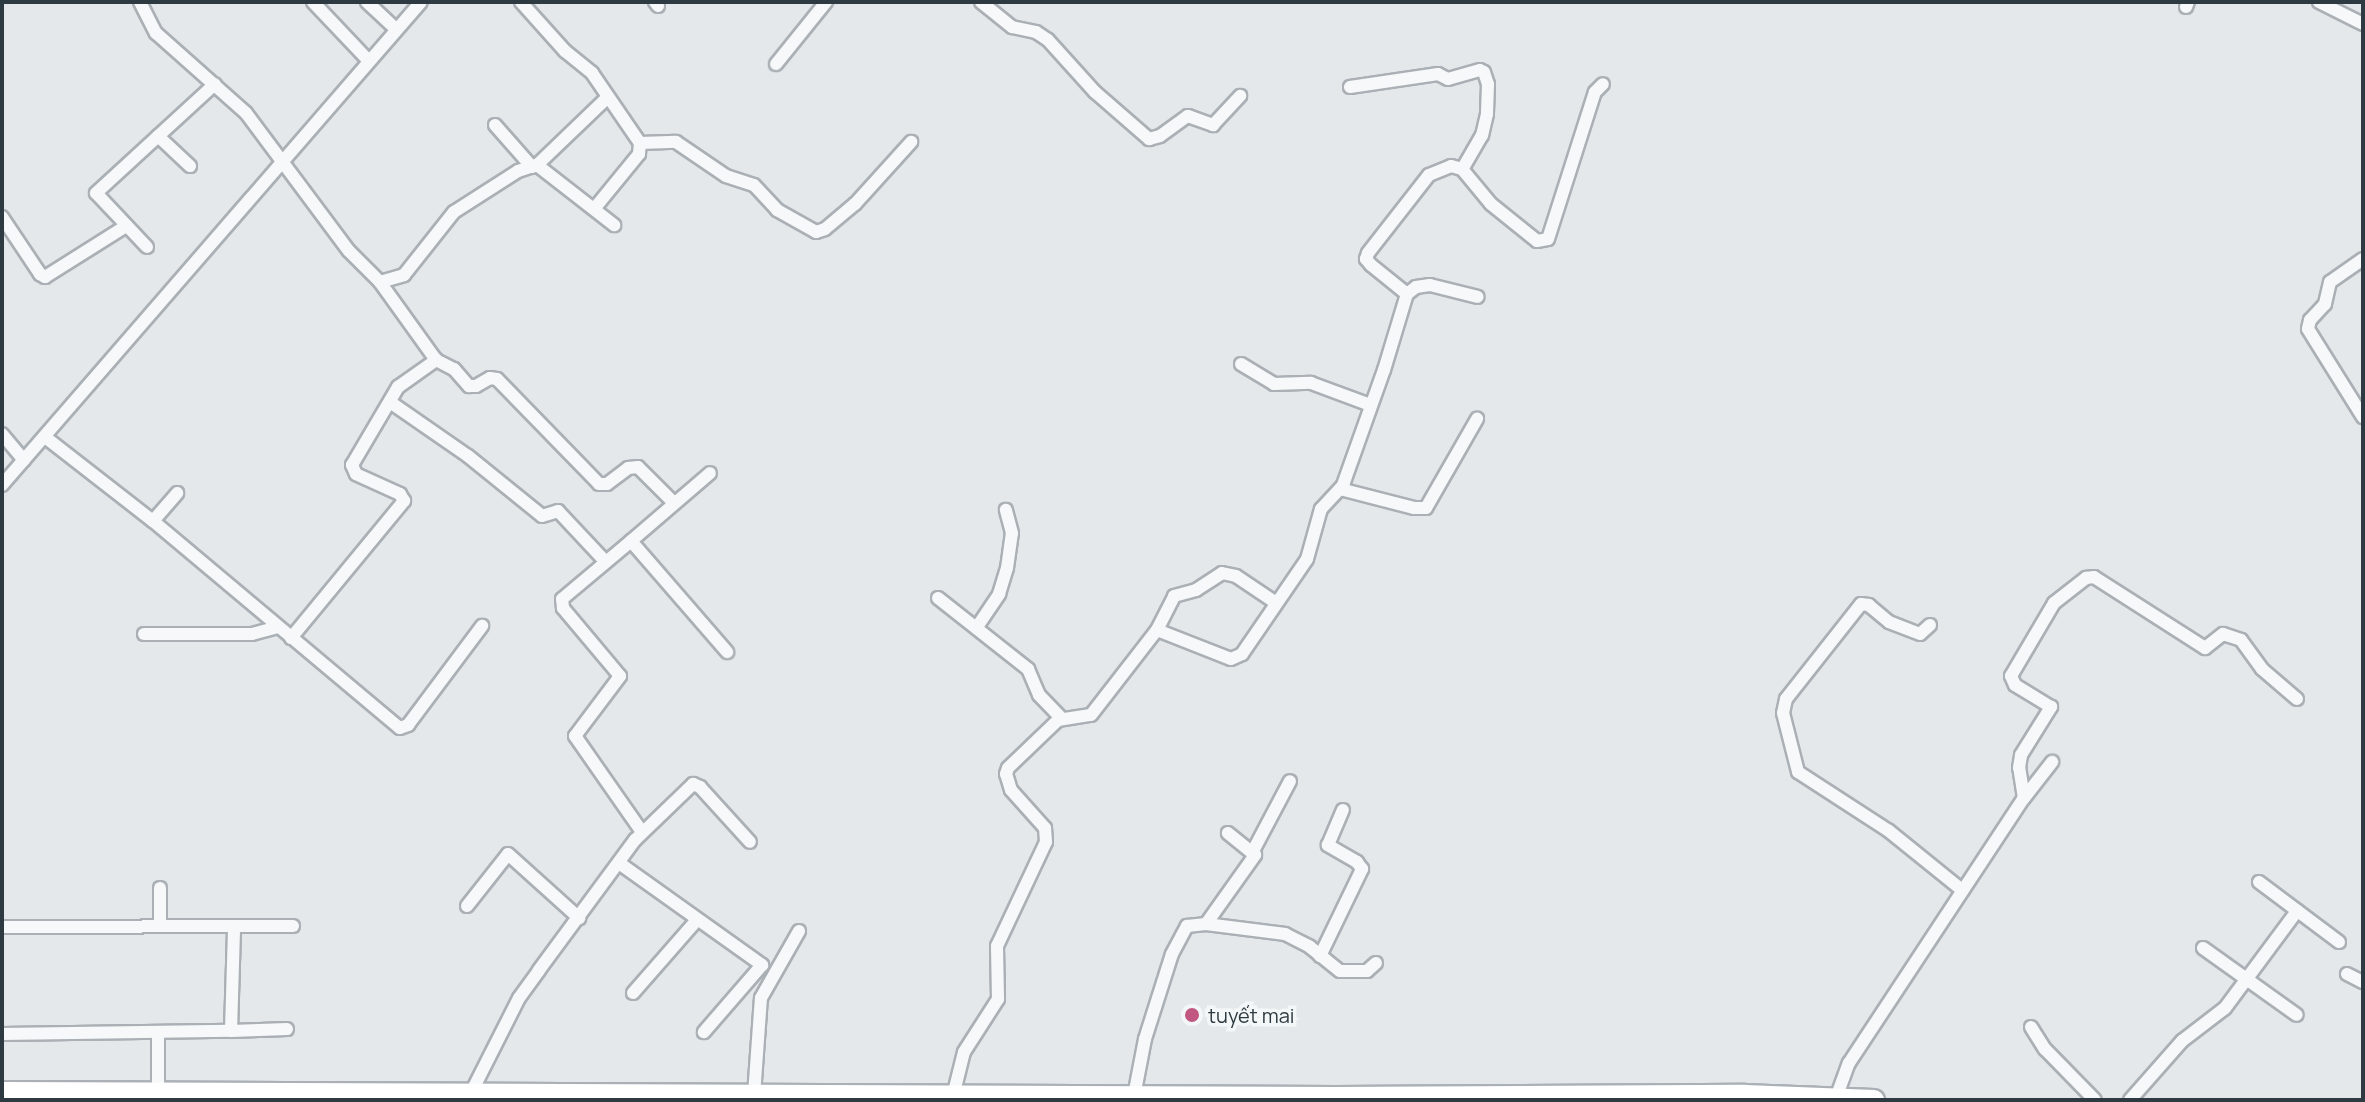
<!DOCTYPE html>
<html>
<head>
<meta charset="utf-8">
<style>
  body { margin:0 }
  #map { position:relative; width:2365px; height:1102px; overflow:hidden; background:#e4e8eb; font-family:Manrope,sans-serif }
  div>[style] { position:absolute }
  .roads { filter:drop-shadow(2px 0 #aab0b5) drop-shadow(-2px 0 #aab0b5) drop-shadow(0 2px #aab0b5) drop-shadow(0 -2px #aab0b5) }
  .minor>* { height:12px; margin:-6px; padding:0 6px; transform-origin:6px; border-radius:6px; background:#f7f8f9 }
  .trunk>* { height:20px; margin:-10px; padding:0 10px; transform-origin:10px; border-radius:10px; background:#fff }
  .dots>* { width:22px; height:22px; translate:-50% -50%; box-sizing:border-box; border:4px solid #f4f7f8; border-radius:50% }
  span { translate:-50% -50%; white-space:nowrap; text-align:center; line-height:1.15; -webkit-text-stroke:7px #f4f7f8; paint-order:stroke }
  .poi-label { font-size:20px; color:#2e3a41 }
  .left { translate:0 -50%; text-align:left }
  .frame { position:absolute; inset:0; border:4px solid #2e3a41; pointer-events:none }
</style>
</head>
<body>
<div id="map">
  <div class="roads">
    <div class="minor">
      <div style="left:140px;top:2px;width:35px;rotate:63deg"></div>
      <div style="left:156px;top:33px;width:120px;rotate:41.6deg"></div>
      <div style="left:246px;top:113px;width:172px;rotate:53.3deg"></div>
      <div style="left:349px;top:251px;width:44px;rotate:45deg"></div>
      <div style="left:380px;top:282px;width:25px;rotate:-16deg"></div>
      <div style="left:404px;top:275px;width:80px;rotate:-51.6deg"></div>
      <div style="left:454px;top:212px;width:76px;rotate:-32.6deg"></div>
      <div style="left:518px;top:171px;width:20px;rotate:-18deg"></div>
      <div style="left:537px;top:165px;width:98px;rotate:-43.8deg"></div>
      <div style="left:313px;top:2px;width:80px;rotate:46.5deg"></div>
      <div style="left:367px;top:2px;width:40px;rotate:43deg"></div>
      <div style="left:521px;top:2px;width:66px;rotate:48.1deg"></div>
      <div style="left:565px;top:51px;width:35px;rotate:39deg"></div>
      <div style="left:592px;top:73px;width:85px;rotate:55.6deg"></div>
      <div style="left:640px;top:143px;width:36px;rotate:-2deg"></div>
      <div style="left:676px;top:142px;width:60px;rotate:34.2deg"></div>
      <div style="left:726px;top:176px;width:29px;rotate:18deg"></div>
      <div style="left:754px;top:185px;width:34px;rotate:47deg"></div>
      <div style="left:777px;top:210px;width:45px;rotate:29.4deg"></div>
      <div style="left:816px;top:232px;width:9px;rotate:-18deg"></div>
      <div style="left:825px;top:229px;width:39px;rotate:-40deg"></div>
      <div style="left:855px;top:204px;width:84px;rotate:-47.9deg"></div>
      <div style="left:655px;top:2px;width:5px;rotate:53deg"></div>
      <div style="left:981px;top:2px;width:40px;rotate:39deg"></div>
      <div style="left:1012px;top:27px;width:25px;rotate:12deg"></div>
      <div style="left:1036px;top:32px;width:14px;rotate:34deg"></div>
      <div style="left:1048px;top:40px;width:70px;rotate:47.9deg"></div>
      <div style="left:1095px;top:92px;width:72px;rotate:41deg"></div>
      <div style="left:1149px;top:139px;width:11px;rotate:-15deg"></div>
      <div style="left:1160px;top:136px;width:34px;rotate:-36deg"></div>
      <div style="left:1188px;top:116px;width:27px;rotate:20deg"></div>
      <div style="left:1213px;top:125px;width:40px;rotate:-47deg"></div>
      <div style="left:2319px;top:2px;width:49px;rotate:26.6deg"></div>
      <div style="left:2186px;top:7px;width:5px;rotate:-68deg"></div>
      <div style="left:776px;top:64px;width:80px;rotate:-51.1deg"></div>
      <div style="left:1350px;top:87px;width:89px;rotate:-8.4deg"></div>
      <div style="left:1438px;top:74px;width:11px;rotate:27deg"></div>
      <div style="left:1448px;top:79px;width:33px;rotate:-16deg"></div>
      <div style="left:1480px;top:70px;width:4px;rotate:27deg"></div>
      <div style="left:1484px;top:72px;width:13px;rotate:72deg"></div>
      <div style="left:1488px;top:84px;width:30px;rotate:92deg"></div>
      <div style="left:1487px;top:114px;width:22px;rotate:103deg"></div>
      <div style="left:1482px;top:135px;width:39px;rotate:120deg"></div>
      <div style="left:495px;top:125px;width:56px;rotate:48.6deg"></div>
      <div style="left:158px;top:136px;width:44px;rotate:43.2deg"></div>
      <div style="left:537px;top:165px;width:98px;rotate:37.9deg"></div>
      <div style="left:594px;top:209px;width:71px;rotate:-50.7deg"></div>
      <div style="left:639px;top:154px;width:11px;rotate:-85deg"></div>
      <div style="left:2px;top:217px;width:69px;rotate:56.3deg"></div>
      <div style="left:40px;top:274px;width:6px;rotate:31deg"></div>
      <div style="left:45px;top:277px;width:96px;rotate:-32.2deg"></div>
      <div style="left:147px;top:247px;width:74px;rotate:-133.4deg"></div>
      <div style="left:96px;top:193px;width:161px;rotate:-42.5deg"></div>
      <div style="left:2363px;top:259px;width:40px;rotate:145.1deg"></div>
      <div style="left:2330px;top:282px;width:23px;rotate:103deg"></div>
      <div style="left:2325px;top:304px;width:22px;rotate:133deg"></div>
      <div style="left:2310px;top:320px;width:9px;rotate:103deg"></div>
      <div style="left:2308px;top:329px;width:104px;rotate:58deg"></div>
      <div style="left:1407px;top:294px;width:11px;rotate:-38deg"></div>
      <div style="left:1416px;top:287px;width:14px;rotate:-8deg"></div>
      <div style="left:1430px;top:285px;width:49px;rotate:14deg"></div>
      <div style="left:436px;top:360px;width:20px;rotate:27deg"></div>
      <div style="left:454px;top:369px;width:23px;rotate:49deg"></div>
      <div style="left:469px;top:386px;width:7px"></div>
      <div style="left:476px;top:386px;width:16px;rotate:-30deg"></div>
      <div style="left:490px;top:378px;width:7px;rotate:8deg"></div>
      <div style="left:497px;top:379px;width:146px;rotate:45.8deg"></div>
      <div style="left:599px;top:484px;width:8px"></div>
      <div style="left:607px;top:484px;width:26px;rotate:-37deg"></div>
      <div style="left:628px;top:468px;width:10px;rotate:-6deg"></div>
      <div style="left:638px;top:467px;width:51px;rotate:45deg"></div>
      <div style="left:1241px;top:364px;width:39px;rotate:31deg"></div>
      <div style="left:1274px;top:384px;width:37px;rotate:-2deg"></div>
      <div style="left:1311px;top:383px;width:63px;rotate:20.4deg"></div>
      <div style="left:390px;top:402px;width:95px;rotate:34.7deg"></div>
      <div style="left:468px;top:456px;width:95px;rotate:39deg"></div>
      <div style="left:542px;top:516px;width:17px;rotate:-17deg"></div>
      <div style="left:558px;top:511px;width:69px;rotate:46.8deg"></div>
      <div style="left:2px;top:434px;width:34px;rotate:50deg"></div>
      <div style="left:45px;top:437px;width:137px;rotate:37.9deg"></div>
      <div style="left:153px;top:521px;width:322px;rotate:40deg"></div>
      <div style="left:400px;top:728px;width:9px;rotate:-21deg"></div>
      <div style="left:408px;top:725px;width:124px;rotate:-53.2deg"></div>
      <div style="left:2px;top:485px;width:639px;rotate:-49.06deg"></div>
      <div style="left:1340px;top:489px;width:76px;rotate:14.4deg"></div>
      <div style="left:1414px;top:508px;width:12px"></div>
      <div style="left:1426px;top:508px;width:103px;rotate:-60.2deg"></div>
      <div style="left:153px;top:521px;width:37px;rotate:-49deg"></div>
      <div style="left:631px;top:541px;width:104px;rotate:-40.7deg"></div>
      <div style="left:938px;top:598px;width:115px;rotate:38.3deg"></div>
      <div style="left:1028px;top:669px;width:28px;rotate:67deg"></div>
      <div style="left:1039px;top:695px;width:32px;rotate:46deg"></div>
      <div style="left:1930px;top:625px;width:13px;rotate:138deg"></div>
      <div style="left:1920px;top:634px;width:33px;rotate:-159deg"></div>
      <div style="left:1889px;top:622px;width:26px;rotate:-140deg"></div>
      <div style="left:1869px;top:605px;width:8px;rotate:-173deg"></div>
      <div style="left:1861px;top:604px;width:121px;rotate:128.3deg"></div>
      <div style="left:1786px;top:699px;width:14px;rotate:102deg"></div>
      <div style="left:1783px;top:713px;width:61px;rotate:75.7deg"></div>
      <div style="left:1798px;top:772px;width:108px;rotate:33deg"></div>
      <div style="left:1889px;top:831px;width:94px;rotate:38.9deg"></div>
      <div style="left:977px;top:627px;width:40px;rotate:-56deg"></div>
      <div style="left:999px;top:594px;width:27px;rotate:-73deg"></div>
      <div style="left:1007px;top:568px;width:35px;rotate:-82deg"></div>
      <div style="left:1012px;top:533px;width:24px;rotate:-105deg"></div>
      <div style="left:1157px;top:630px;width:38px;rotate:-63deg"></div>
      <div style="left:1174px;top:596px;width:23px;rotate:-15deg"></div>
      <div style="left:1196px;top:590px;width:31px;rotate:-33deg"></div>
      <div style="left:1222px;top:573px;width:14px;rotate:12deg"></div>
      <div style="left:1236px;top:576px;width:48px;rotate:34deg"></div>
      <div style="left:144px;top:634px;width:108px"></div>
      <div style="left:252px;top:634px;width:27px;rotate:-15deg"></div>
      <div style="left:291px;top:638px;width:178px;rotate:-50.5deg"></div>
      <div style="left:404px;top:501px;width:8px;rotate:-120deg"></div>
      <div style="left:400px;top:494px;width:48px;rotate:-155.6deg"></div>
      <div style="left:356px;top:474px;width:10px;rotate:-114deg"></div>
      <div style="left:352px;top:465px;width:91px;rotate:-59.5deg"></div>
      <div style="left:398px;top:387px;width:47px;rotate:-35.4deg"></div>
      <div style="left:436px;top:360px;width:96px;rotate:-125.7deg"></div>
      <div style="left:2024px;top:798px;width:46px;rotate:-52.1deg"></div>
      <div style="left:642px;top:832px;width:117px;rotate:-124.9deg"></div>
      <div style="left:575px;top:736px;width:75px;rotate:-53.1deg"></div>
      <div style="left:620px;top:676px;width:89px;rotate:-130deg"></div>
      <div style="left:563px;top:608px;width:9px;rotate:-96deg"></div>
      <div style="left:562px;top:599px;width:90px;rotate:-40deg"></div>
      <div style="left:631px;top:541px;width:147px;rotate:49.1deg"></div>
      <div style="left:1253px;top:851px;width:79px;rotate:-62.1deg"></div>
      <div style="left:619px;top:863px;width:176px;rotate:35.5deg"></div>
      <div style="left:762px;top:965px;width:89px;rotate:130.9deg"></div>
      <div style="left:2259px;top:882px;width:100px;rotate:36.9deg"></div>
      <div style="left:160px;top:888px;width:37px;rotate:90deg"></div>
      <div style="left:467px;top:906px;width:66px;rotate:-51.7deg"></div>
      <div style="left:508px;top:854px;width:96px;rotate:42deg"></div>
      <div style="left:1206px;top:924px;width:85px;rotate:-54.6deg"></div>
      <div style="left:1255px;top:855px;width:35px;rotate:-141deg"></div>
      <div style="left:2px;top:927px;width:291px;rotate:-0.2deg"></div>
      <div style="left:2203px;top:948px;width:115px;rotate:35.5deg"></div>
      <div style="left:1320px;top:956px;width:97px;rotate:-64.2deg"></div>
      <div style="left:1362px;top:869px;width:9px;rotate:-126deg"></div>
      <div style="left:1357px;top:862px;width:34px;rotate:-150deg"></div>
      <div style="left:1328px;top:845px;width:38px;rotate:-67deg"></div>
      <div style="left:2347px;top:974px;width:18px;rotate:27deg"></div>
      <div style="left:633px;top:993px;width:97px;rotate:-48.8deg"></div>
      <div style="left:2031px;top:1027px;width:26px;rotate:58deg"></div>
      <div style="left:2045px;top:1049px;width:71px;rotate:45.6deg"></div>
      <div style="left:231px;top:1031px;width:56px;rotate:-2deg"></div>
      <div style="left:2px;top:1034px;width:229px;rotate:-0.8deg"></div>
      <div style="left:231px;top:1031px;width:104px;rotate:-88.3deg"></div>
      <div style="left:158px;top:1092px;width:59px;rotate:-90deg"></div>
      <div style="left:471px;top:1093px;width:106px;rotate:-63.2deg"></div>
      <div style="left:519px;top:998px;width:34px;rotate:-54deg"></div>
      <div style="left:539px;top:970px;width:162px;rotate:-53.6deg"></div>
      <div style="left:635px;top:840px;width:81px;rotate:-44deg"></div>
      <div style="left:693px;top:784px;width:8px;rotate:23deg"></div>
      <div style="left:700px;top:787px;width:74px;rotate:47.7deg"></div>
      <div style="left:754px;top:1095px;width:97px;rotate:-85.9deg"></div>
      <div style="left:761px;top:998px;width:77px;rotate:-60.4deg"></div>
      <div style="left:953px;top:1096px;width:45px;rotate:-76deg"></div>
      <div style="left:964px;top:1052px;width:63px;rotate:-57.3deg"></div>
      <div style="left:998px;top:999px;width:53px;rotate:-91.1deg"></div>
      <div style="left:997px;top:946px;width:115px;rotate:-64.8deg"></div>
      <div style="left:1046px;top:842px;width:14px;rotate:-94deg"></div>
      <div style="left:1045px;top:828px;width:51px;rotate:-131.8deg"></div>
      <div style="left:1011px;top:790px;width:17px;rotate:-107deg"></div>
      <div style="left:1006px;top:774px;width:6px;rotate:-72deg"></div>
      <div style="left:1008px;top:768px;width:69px;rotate:-43.8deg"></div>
      <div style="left:1058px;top:720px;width:33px;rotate:-9deg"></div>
      <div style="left:1091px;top:715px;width:108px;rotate:-52.2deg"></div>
      <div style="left:1157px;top:630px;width:79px;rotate:21.4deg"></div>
      <div style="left:1231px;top:659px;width:12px;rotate:-24deg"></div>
      <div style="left:1242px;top:654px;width:115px;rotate:-55.6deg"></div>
      <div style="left:1307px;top:559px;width:52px;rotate:-74.4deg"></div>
      <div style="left:1321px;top:509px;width:33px;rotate:-47deg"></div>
      <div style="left:1343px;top:485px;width:122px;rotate:-70.4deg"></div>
      <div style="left:1384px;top:370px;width:79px;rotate:-73.2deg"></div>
      <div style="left:1407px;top:294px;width:46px;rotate:-141.1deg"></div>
      <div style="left:1371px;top:265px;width:8px;rotate:-130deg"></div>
      <div style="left:1366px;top:259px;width:6px;rotate:-72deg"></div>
      <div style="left:1368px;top:253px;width:99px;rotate:-52deg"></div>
      <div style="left:1429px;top:175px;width:24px;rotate:-22deg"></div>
      <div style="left:1451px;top:166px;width:11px;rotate:15deg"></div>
      <div style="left:1462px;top:169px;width:45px;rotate:50.4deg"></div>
      <div style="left:1491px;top:204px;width:59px;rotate:38.8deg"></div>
      <div style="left:1537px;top:241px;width:11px;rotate:-10deg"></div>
      <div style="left:1548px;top:239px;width:154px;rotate:-72.3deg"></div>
      <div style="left:1595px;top:92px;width:11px;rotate:-45deg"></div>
      <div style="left:1134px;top:1096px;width:58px;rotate:-79.1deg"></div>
      <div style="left:1145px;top:1039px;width:89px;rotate:-72.4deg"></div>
      <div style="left:1172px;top:954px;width:32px;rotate:-62deg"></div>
      <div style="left:1187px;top:926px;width:19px;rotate:-6deg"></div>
      <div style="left:1206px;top:924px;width:80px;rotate:7.2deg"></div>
      <div style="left:1285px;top:934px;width:28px;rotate:27deg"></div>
      <div style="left:1310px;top:947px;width:38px;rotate:39deg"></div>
      <div style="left:1340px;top:971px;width:27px"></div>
      <div style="left:1367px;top:971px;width:12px;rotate:-42deg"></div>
      <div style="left:1836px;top:1098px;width:37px;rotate:-70deg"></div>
      <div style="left:1849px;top:1063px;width:318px;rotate:-56.6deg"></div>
      <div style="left:2024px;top:798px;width:30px;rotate:-99deg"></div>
      <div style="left:2019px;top:768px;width:13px;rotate:-81deg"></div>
      <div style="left:2021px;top:755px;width:57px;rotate:-58deg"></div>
      <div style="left:2051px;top:707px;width:42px;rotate:-148.6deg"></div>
      <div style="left:2015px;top:685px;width:10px;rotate:-114deg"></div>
      <div style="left:2011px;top:676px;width:85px;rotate:-59.5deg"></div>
      <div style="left:2054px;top:603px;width:41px;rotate:-38deg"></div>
      <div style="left:2086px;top:578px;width:8px;rotate:-7deg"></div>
      <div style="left:2094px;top:577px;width:132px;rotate:32.6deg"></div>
      <div style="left:2205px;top:648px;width:23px;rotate:-38deg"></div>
      <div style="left:2223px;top:634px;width:19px;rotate:18deg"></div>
      <div style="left:2241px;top:640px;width:36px;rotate:54deg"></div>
      <div style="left:2262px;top:669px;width:46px;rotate:40.6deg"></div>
      <div style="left:2130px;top:1100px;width:79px;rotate:-48.6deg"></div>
      <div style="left:2182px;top:1041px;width:54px;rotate:-37.5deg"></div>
      <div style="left:2225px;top:1008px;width:121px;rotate:-53.4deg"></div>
    </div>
    <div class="trunk">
      <div style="left:2px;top:1092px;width:1334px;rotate:0.21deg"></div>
      <div style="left:1336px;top:1097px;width:409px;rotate:-0.3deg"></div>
      <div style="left:1745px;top:1095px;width:129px;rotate:2.2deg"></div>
    </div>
  </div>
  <div class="dots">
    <div style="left:1192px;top:1015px;background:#c05882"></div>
  </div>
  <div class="poi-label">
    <span class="left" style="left:1208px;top:1015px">tuyết mai</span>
  </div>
  <div class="frame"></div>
</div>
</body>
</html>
